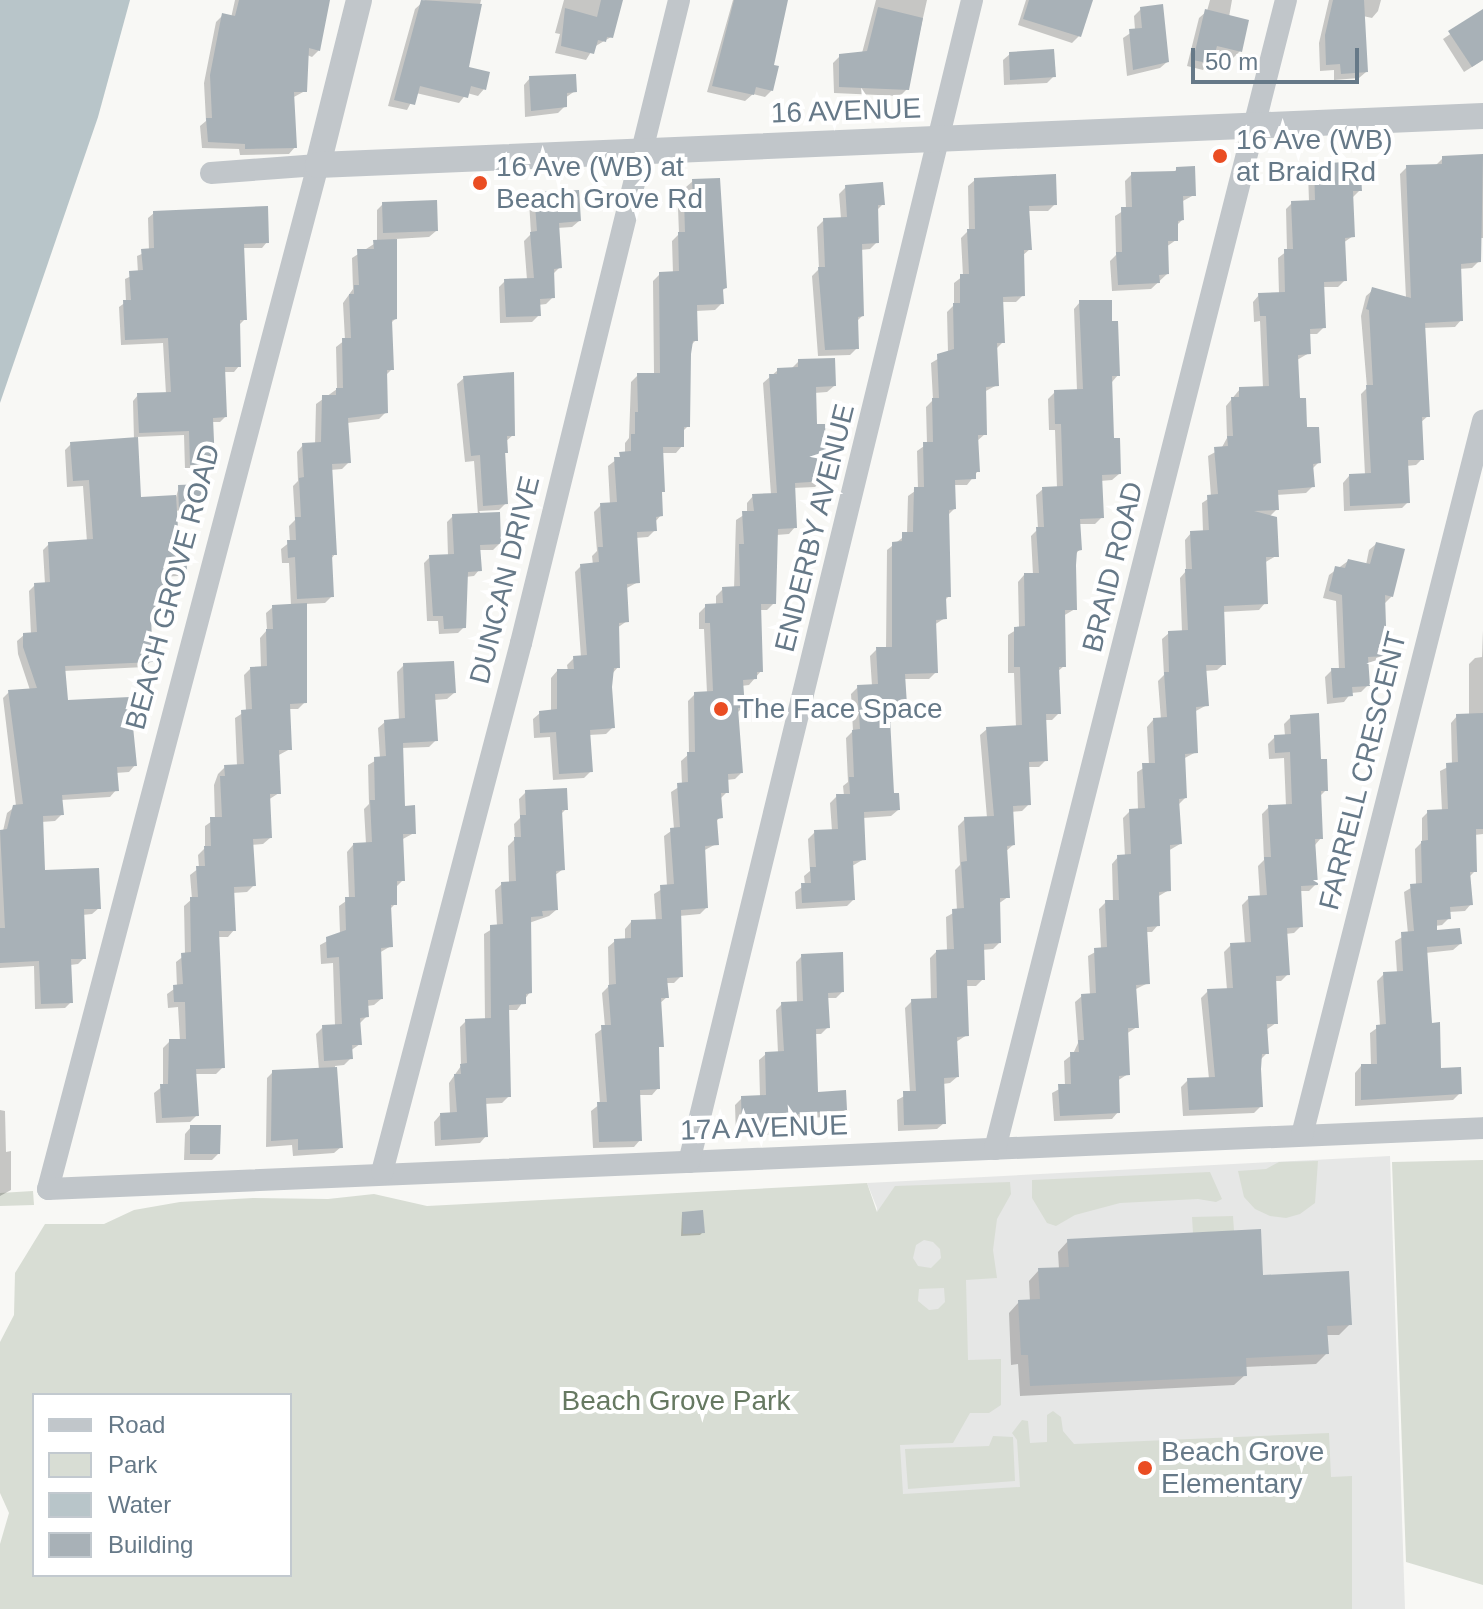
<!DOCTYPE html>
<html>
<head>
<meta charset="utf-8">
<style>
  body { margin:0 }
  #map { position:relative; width:1483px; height:1609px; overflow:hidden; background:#f8f8f5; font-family:Arial,sans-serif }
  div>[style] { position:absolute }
  .built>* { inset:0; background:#e6e7e6 }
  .green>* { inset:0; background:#d8ddd4 }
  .water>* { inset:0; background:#b8c5c9 }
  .shadow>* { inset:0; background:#0003 }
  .building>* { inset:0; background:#a8b1b7 }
  .minor>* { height:22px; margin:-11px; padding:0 11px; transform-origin:11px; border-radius:11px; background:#c1c6ca }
  .tertiary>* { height:26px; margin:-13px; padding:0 13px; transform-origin:13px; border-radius:13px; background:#c1c6ca }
  .dots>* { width:22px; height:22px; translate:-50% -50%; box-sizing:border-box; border:4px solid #fff; border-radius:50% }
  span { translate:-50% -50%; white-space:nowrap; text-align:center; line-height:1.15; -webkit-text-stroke:8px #fff; paint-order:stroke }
  .street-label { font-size:28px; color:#667988 }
  .poi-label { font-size:28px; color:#667988 }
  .left { translate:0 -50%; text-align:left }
  .park-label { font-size:28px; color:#667961 }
  .legend { position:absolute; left:32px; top:1393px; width:260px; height:184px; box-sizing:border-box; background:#fff; border:2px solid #c2c9cf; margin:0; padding:10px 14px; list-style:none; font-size:24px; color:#667988 }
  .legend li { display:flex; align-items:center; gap:16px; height:40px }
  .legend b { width:40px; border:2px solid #c2c9cf }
  .scale { position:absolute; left:1191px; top:48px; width:168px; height:36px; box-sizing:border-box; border:4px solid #667988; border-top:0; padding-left:10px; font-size:24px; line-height:28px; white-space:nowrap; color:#667988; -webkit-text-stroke:6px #fff; paint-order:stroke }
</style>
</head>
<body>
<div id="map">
  <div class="built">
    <div style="clip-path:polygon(1390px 1156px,1405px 1609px,896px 1609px,877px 1208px,867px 1183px)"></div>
  </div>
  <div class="green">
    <div style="clip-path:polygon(1483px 1160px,1483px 1585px,1406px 1562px,1392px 1162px)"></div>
    <div style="clip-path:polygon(1318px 1161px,1315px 1203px,1300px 1214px,1286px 1218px,1270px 1216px,1255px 1209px,1244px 1197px,1238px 1171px,1266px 1169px,1279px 1162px)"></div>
    <div style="clip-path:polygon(1210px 1172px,1222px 1199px,1216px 1202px,1198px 1199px,1120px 1203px,1075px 1215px,1056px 1226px,1047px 1223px,1032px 1198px,1032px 1180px)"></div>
    <div style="clip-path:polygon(evenodd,1010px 1182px,1011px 1194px,997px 1219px,993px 1250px,997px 1278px,966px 1280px,968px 1360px,1001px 1359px,1001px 1405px,989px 1413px,970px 1413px,953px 1443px,900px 1445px,903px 1494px,1020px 1487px,1017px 1440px,1012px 1433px,1022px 1420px,1028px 1421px,1030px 1443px,1047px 1442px,1047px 1415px,1053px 1411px,1061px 1417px,1063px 1431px,1074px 1444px,1329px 1433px,1331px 1477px,1352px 1476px,1352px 1609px,0 1609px,0 1544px,9px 1513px,0 1493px,0 1342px,14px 1315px,15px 1273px,45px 1224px,104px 1224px,134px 1210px,180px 1202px,253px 1198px,328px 1199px,374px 1194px,427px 1206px,867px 1183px,877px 1212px,895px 1186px,1010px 1182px,924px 1240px,933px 1242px,940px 1249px,941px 1258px,931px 1268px,918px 1266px,913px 1258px,916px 1245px,924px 1240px,1010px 1182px,944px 1288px,945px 1302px,938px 1309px,929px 1310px,918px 1301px,919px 1289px,944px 1288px,1010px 1182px,34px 1395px,290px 1395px,290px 1575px,34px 1575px,34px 1395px)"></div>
    <div style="clip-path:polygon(33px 1191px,34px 1205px,0 1206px,0 1193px)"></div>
    <div style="clip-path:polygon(1233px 1216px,1234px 1231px,1193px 1233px,1192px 1217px)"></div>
    <div style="clip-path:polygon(993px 1436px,1013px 1437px,1015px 1481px,908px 1489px,905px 1449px,989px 1446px)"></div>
  </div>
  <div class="water">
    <div style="clip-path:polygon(0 0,130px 0,98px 117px,0 403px)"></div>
  </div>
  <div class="shadow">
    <div style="clip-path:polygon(235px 0,329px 0,319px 50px,312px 57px,307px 55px,305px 91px,292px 98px,295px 147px,289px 154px,240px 155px,239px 149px,202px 148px,200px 126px,206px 121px,204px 83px,216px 22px,222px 16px,231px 18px)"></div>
    <div style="clip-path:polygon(425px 0,481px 0,466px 68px,484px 89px,478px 96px,467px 93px,459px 103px,416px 93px,407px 110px,388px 106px,415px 9px)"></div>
    <div style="clip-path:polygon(564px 0,621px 0,611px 37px,594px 47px,586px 60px,555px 53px,560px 34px,555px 33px)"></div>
    <div style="clip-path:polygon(733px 0,786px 0,772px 66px,772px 90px,765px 97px,753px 94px,745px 101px,707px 92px)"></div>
    <div style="clip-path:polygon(876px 0,927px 0,907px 89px,900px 96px,834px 93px,833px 63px,840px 56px,862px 53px)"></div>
    <div style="clip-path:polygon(1026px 0,1090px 0,1079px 36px,1072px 43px,1018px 25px)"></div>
    <div style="clip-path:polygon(1210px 0,1232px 0,1229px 17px,1240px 51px,1233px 58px,1213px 53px,1203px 70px,1187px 66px,1199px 18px,1207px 11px)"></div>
    <div style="clip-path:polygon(1329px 0,1381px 0,1378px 11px,1372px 18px,1363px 16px,1366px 72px,1359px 78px,1334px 80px,1334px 70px,1320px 71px,1319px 43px)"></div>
    <div style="clip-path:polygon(1141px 9px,1167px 62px,1160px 68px,1127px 76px,1123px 38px,1135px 30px,1134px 16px)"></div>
    <div style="clip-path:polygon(1483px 12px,1483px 60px,1464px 72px,1443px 39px)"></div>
    <div style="clip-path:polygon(1010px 54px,1054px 76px,1047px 83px,1004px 85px,1003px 60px)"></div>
    <div style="clip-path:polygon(530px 78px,575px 91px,565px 98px,565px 106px,558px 113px,525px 117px,524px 85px)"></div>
    <div style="clip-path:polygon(1483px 156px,1483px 238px,1477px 238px,1479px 261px,1472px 268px,1459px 269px,1461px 320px,1455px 327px,1423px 328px,1428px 416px,1420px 423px,1422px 459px,1416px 465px,1406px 466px,1408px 502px,1402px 508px,1344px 511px,1343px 483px,1349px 476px,1365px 475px,1361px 394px,1367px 388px,1361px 316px,1366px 296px,1373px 290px,1406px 298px,1400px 174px,1407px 167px,1436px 165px,1443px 158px)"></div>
    <div style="clip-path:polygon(1314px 166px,1360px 190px,1353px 197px,1353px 236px,1343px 243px,1345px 280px,1338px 287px,1322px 287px,1324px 327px,1317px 334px,1308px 334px,1309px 353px,1297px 360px,1298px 400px,1319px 462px,1312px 469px,1313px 486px,1306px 493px,1276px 495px,1277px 509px,1269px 517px,1276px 556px,1264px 563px,1265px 603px,1259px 610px,1222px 612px,1224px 664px,1217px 670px,1205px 671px,1207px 705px,1194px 712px,1196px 752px,1183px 759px,1185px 798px,1178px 805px,1180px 844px,1168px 851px,1169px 890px,1157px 897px,1158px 925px,1152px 932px,1145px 932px,1148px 983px,1134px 990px,1137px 1027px,1126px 1034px,1128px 1074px,1117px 1081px,1118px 1112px,1112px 1119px,1054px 1121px,1052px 1093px,1065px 1086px,1064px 1061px,1073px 1054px,1078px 1043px,1075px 1002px,1082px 996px,1090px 995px,1088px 956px,1101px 949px,1099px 909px,1106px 902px,1113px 902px,1112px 864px,1118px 857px,1125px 857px,1123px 818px,1130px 811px,1138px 811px,1137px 772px,1149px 765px,1147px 727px,1153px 720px,1161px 720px,1158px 681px,1164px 675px,1162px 639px,1169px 633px,1182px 632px,1180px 578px,1186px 571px,1185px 540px,1191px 533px,1203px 532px,1202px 503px,1211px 497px,1208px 456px,1221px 449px,1227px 438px,1226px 406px,1240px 389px,1263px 388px,1260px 321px,1254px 322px,1253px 302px,1259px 295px,1279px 294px,1278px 258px,1287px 251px,1286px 209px,1292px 203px,1309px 202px,1308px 172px)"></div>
    <div style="clip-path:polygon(1177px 169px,1194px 195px,1181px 202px,1182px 220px,1176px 226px,1176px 240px,1166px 247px,1167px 274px,1151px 289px,1112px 291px,1110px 261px,1116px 255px,1115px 216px,1126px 209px,1125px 181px,1132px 174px,1173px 173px)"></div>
    <div style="clip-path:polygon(975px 180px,1055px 204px,1048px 211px,1028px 211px,1030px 249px,1022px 256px,1023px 295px,1016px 302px,1001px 302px,1003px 342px,995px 350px,997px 385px,984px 392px,985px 434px,977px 441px,978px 471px,967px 485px,953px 485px,954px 509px,947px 516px,949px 596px,944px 601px,945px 618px,934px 625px,936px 672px,929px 679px,904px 679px,905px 704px,899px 711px,899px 717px,888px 724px,892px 795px,898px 810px,891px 816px,863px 818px,864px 859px,852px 866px,853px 900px,847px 906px,796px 909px,795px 892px,805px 885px,804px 876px,810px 871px,808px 839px,815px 832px,832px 831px,830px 803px,837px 796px,844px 796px,843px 786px,848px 782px,846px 738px,853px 731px,851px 694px,858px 687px,872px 686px,870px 656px,877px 649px,886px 649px,887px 550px,907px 534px,908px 496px,918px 489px,917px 451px,927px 444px,926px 407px,933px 400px,931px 363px,948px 353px,947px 312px,954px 305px,954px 283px,963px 276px,961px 238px,969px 230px,968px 186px)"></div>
    <div style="clip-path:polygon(693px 181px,725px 288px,721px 292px,722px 303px,715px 310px,696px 311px,696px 340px,690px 346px,688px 426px,682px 432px,682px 446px,676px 453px,662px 453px,663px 491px,660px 495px,661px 515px,655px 522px,655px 530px,648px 537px,635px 538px,638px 582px,625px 589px,627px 621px,617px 628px,618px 667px,612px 674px,610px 687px,613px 727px,606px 734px,589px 735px,591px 771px,584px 778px,553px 780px,550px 737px,534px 738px,533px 719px,540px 713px,551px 712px,551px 678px,557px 671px,568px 671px,567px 665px,574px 658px,581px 658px,575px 572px,581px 566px,593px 565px,592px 556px,597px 551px,594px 512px,601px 505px,610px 504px,608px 466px,625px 453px,625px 443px,629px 438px,631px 382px,638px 375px,654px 375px,653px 281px,660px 274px,673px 274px,672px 241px,679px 234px,678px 208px,687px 201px,686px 187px)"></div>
    <div style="clip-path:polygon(846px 187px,883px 204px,876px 211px,877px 242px,870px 249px,860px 250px,862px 316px,856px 322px,857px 348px,850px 355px,818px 356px,812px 276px,819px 269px,817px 227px,824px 220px,841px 219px,839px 194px)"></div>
    <div style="clip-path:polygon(535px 194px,579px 221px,572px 227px,557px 228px,560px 267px,552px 275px,552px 298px,546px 304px,538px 305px,539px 315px,532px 322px,500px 323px,499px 287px,505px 281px,527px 280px,524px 241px,531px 234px,529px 201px)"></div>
    <div style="clip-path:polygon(383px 204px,436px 231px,429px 237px,395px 239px,395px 319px,390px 324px,392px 369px,385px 376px,386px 412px,379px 419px,347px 423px,349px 462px,342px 469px,330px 470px,335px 554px,331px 559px,332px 596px,325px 603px,305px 604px,305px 702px,298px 709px,288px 709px,290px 749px,277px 756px,279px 793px,268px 800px,270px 838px,263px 844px,251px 845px,254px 885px,247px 892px,232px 893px,234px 930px,228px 937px,217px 937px,223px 1067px,216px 1074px,195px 1074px,197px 1115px,190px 1122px,156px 1123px,154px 1093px,163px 1086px,163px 1048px,170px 1041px,180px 1041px,178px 1007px,168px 1008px,167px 994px,177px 987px,176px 962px,185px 955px,184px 906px,192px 899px,190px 875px,199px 868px,198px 855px,205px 848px,205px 826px,215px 819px,214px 785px,218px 774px,225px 767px,237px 766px,235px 718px,246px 711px,244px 675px,251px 668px,261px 668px,260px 638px,267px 630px,266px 613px,273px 607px,291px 606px,289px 563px,282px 563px,281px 549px,290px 542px,289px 526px,295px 520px,293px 486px,298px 481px,297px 452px,303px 445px,315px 445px,316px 404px,337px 389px,336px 347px,345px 340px,343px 303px,353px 289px,352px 258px,377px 242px,377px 210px)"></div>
    <div style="clip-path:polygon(154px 213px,267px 242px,262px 248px,242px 248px,245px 319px,240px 324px,239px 366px,234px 372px,224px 372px,225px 417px,220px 422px,211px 422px,213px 463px,207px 469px,185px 469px,184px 435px,136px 437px,140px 499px,176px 497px,179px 487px,202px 508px,175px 511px,177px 547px,185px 570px,178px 576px,162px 577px,163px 603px,149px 622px,151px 661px,145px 667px,64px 671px,66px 702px,135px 765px,129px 772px,115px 773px,116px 790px,110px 797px,61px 800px,62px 814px,55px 821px,41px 822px,43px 873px,99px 908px,92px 914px,82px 915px,84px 958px,78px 964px,70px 965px,71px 1002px,65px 1008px,35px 1009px,34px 966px,0 968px,0 832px,3px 831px,7px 813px,16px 806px,3px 698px,9px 692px,30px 690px,18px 654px,17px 641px,24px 635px,31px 635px,29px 591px,35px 585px,45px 584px,43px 550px,49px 544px,87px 542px,83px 486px,67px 487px,65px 450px,71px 444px,134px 440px,133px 401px,138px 395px,166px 394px,163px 343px,121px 345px,119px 307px,126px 302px,125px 279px,138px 273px,137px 256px,149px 251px,148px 218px)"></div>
    <div style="clip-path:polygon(1080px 302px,1110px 323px,1118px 375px,1112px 382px,1112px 440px,1119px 474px,1112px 480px,1100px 481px,1102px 517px,1095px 524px,1079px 524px,1080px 549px,1075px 555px,1075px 609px,1063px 616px,1064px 666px,1057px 672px,1059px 713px,1052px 720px,1044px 720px,1046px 760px,1039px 767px,1027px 767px,1029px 804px,1022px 811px,1011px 812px,1013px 845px,1005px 852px,1008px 897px,998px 904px,999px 943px,993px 949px,982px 950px,983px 979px,976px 986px,965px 986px,967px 1035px,956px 1042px,957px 1077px,950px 1083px,943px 1084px,944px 1123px,937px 1129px,898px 1131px,897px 1100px,910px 1093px,905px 1008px,912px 1001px,931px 1000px,930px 958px,937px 951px,947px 951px,946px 917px,957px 911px,955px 870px,960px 865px,958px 826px,965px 819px,987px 818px,980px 735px,987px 729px,1016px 728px,1014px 673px,1008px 673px,1008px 635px,1019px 628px,1018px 582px,1024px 575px,1033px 575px,1031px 536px,1038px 529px,1036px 495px,1043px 489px,1057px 488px,1055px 430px,1049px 430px,1048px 399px,1055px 392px,1077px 391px,1074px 309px)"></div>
    <div style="clip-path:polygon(799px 361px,834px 386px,827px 392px,814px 393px,815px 426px,825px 466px,821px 470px,822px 480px,815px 487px,793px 488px,795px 527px,789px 534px,776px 535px,774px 603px,767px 610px,759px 610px,761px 671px,749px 685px,741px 686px,743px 707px,736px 714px,741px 773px,735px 779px,726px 780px,727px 792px,719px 800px,720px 817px,715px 823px,716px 844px,703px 851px,706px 908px,700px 914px,679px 916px,681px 976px,674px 983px,666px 983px,667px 997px,659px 1004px,658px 1088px,652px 1095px,638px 1095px,640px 1140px,634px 1147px,593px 1148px,591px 1111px,600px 1104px,595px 1034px,605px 1027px,602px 993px,609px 986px,608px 947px,615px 941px,625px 940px,625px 929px,631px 922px,656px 922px,654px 894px,667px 886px,664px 836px,674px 829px,671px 792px,682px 785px,681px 761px,689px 754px,688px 701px,695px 694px,707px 693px,704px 629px,699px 629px,699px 613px,706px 606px,716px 606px,716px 596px,723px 589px,734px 589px,736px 520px,747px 513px,747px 503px,753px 496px,771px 495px,763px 383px,778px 370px,791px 369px)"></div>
    <div style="clip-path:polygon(464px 378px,513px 435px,505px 442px,506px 503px,499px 510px,479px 511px,499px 544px,493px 550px,478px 550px,479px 570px,474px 576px,465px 577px,464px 627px,458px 633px,439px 634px,438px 621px,427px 621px,424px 563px,430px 557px,448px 556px,447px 522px,453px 516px,478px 515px,474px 461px,465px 462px,457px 384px)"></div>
    <div style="clip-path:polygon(1376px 544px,1392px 596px,1385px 603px,1385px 655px,1378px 662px,1366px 663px,1368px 685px,1361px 692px,1351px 693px,1344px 702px,1327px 704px,1325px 677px,1332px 670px,1339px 670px,1336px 601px,1323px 598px,1329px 575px,1348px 561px,1366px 565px,1369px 550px)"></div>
    <div style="clip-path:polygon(1483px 630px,1483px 834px,1474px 835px,1475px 871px,1469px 877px,1471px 904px,1465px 911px,1449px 912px,1449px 918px,1442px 925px,1435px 926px,1436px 932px,1460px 944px,1453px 950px,1425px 953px,1430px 1025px,1439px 1070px,1460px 1093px,1453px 1100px,1355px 1106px,1355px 1073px,1361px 1066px,1371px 1066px,1370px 1033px,1380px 1026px,1377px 981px,1384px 974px,1397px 973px,1395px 941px,1408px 934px,1404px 892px,1416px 885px,1415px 849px,1422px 842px,1422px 818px,1428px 812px,1442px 811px,1440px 771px,1452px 765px,1451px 723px,1457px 716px,1469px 715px,1469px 664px,1475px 658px,1482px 657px)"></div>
    <div style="clip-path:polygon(404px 665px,454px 693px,447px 699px,434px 700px,436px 740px,429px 747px,401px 748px,403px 808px,414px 833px,401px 840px,403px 880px,396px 887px,395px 904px,389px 910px,391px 946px,379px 953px,381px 999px,374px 1005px,367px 1006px,367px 1016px,360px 1023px,360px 1044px,350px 1051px,351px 1058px,344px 1065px,335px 1066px,341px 1147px,334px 1153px,293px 1156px,292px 1145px,266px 1147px,267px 1078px,273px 1072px,319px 1070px,316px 1034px,323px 1027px,335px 1026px,333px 963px,321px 964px,320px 945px,340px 934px,339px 906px,349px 899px,347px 852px,353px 845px,366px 844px,364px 809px,369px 804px,368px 765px,380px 758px,378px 728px,385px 722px,399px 721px,397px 672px)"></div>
    <div style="clip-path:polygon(1291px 717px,1319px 761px,1326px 790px,1319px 797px,1321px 838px,1315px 845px,1316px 884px,1309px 891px,1299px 891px,1301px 926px,1294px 933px,1285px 934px,1288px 974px,1281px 981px,1274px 981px,1276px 1023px,1266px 1030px,1267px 1053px,1260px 1060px,1261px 1106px,1254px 1113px,1183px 1116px,1181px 1087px,1188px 1080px,1209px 1079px,1201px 998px,1208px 991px,1227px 990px,1224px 952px,1231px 945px,1245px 944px,1242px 905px,1249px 898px,1260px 898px,1258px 866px,1264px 860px,1262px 814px,1269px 807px,1286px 806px,1284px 758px,1269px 759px,1268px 744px,1275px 737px,1285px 736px,1284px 724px)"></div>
    <div style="clip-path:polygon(526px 792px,566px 809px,561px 814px,563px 869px,554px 876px,556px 910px,549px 916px,529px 923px,530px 992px,517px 1010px,507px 1010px,509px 1096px,502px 1103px,484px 1104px,486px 1136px,480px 1143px,435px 1146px,434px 1122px,440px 1115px,450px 1114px,449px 1083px,461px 1066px,460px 1027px,466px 1021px,485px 1020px,484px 934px,497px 926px,495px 890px,502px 884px,509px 883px,508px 846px,515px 839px,514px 824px,520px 818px,519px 799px)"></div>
    <div style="clip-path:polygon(802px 956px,842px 992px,836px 998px,826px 998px,828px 1027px,821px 1034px,814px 1034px,816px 1095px,845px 1110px,839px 1116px,796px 1119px,796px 1127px,790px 1134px,736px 1136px,735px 1105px,742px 1098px,760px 1097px,759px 1060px,766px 1054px,778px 1053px,776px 1010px,782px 1004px,797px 1003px,796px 962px)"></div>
    <div style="clip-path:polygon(0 1110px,5px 1111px,6px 1152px,11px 1151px,11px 1190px,0 1196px)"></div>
    <div style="clip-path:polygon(191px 1127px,218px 1154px,212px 1160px,184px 1160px,185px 1134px)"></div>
    <div style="clip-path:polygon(682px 1214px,703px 1232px,700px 1235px,681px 1236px)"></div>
    <div style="clip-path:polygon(1068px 1241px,1262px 1277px,1350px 1324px,1339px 1335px,1326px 1335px,1327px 1353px,1316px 1364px,1245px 1367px,1245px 1375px,1234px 1385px,1020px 1396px,1018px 1364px,1011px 1365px,1009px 1313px,1019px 1302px,1030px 1302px,1029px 1281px,1039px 1270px,1059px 1269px,1058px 1252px)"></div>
  </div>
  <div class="building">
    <div style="clip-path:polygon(239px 0,330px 0,320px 51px,309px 48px,307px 92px,294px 92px,297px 148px,245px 149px,245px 144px,208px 142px,206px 118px,212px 118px,210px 75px,222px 13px,235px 16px)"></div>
    <div style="clip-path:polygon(421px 0,482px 4px,469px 67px,490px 72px,486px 90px,471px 86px,468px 98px,420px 86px,415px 105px,394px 100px)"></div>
    <div style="clip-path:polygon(601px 0,623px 0,613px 38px,607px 37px,606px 42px,598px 40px,594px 54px,561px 46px,565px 8px,597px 17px)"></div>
    <div style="clip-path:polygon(734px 0,788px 0,774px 65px,779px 66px,773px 91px,756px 87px,754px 95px,712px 86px)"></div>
    <div style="clip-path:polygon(1029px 0,1093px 0,1081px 37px,1023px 19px)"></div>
    <div style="clip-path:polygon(1333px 0,1364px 0,1368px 72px,1341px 74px,1340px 64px,1326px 65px,1325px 35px)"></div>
    <div style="clip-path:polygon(1163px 4px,1169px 62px,1133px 70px,1129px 29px,1142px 28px,1140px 7px)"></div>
    <div style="clip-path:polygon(878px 7px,923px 18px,909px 90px,839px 87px,839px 54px,867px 51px)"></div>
    <div style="clip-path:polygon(1205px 9px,1249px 20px,1242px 52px,1217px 46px,1212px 64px,1193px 60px)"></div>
    <div style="clip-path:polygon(1483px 9px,1483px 60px,1472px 67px,1448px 31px)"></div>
    <div style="clip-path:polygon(1054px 49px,1056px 77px,1010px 80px,1009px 52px)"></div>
    <div style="clip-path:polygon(576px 74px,577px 92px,567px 93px,567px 107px,531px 111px,529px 76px)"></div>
    <div style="clip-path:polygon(1483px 154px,1481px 262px,1461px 264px,1463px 321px,1425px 323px,1430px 417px,1422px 417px,1424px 460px,1408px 460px,1410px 503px,1350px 506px,1349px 474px,1371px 473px,1366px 385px,1373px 385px,1369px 310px,1366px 309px,1372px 287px,1411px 298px,1406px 165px,1442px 164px,1442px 156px)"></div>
    <div style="clip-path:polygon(1360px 161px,1362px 191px,1353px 191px,1355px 237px,1345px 238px,1347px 281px,1324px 282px,1326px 328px,1310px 329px,1311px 354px,1298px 355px,1300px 398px,1306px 398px,1307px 427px,1319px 427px,1321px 463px,1313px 464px,1315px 487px,1278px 490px,1279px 510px,1254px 511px,1277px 517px,1279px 557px,1266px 557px,1268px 604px,1224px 606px,1226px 665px,1206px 665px,1209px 706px,1196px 707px,1198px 753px,1185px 754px,1187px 798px,1179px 799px,1182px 844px,1170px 845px,1171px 891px,1159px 892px,1160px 926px,1147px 927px,1150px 984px,1136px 985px,1139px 1028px,1128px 1028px,1130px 1075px,1119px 1076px,1120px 1113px,1060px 1116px,1058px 1084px,1071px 1084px,1070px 1052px,1079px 1052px,1078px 1040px,1084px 1040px,1081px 994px,1096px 993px,1094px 948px,1107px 947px,1105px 900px,1119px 900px,1117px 855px,1131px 854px,1129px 809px,1145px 808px,1142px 763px,1155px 763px,1153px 718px,1167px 717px,1164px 672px,1169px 672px,1168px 631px,1188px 630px,1185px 569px,1192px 569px,1190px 531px,1209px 530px,1207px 495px,1218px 494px,1214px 447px,1228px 446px,1227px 436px,1233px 436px,1231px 397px,1239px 397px,1239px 387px,1269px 386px,1266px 316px,1260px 316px,1258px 293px,1285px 292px,1284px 249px,1293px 249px,1291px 201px,1315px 200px,1314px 164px)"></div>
    <div style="clip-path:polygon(1195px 166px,1196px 196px,1183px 196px,1184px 220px,1178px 221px,1178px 241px,1168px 241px,1169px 274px,1159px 275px,1160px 283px,1118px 285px,1116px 252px,1122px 252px,1121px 207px,1132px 207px,1131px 172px,1176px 171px,1176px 167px)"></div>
    <div style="clip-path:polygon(1056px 174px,1057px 205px,1029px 206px,1032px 250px,1024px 250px,1025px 296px,1003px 297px,1005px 343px,997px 343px,999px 386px,986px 387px,987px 435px,978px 435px,980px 472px,976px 472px,976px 479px,955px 480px,956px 509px,949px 510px,951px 597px,946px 597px,947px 619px,936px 620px,938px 673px,905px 674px,907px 705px,901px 706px,901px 717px,890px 718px,894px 793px,899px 793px,900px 810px,864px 812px,866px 860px,853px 861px,855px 900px,802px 903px,801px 883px,811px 883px,810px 867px,816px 867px,814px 830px,838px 829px,836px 794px,850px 794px,849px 777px,854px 777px,852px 730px,860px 729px,857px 685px,878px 684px,876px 647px,892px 647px,892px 542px,902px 541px,902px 532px,913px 532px,914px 487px,924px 487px,923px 442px,933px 442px,932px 398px,939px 398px,937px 354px,954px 349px,953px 303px,960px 303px,960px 274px,969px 274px,967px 229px,975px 229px,974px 178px)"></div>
    <div style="clip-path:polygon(720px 178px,727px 288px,723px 289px,724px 304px,697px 305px,698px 341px,693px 341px,691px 354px,690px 427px,684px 427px,684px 447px,663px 447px,665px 492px,662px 492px,663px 516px,656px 517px,657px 531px,637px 532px,640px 583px,627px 584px,629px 622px,619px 623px,620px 668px,614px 668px,612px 687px,615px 728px,590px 730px,593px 772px,559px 774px,556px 732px,540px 733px,539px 711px,557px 709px,557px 669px,574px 669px,573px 656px,587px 655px,580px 564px,599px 562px,598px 547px,603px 547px,600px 503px,617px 502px,614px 457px,620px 457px,619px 452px,631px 451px,631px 434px,635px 434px,635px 412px,638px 412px,637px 373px,660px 373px,659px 272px,679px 271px,678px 232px,685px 232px,684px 199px,693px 199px,692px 179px)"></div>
    <div style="clip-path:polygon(883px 182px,885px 205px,878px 205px,879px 243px,862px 244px,864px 316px,858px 317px,859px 349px,825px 350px,818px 267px,825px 267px,823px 218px,847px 217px,845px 185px)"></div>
    <div style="clip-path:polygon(579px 190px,581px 221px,559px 223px,562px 268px,554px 269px,555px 298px,540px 299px,541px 316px,506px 317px,504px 279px,534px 278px,530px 232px,537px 231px,534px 192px)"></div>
    <div style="clip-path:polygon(437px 200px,438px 231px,383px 233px,382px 202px)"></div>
    <div style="clip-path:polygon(268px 206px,269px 243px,244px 244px,247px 320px,240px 320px,241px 367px,225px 367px,227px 417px,213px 418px,215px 464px,190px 465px,189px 431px,139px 433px,137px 393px,171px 392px,168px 338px,125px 340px,123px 300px,131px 300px,129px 271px,143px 270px,141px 249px,154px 248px,153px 211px)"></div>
    <div style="clip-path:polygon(397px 239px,397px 319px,392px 320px,394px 370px,387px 370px,388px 413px,348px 418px,351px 463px,332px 464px,337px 555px,332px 555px,334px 597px,297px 599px,295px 557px,288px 558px,287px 540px,296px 540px,295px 517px,301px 517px,299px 478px,304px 477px,302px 443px,321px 442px,322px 395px,336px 395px,336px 388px,343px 388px,342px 338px,351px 338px,349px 294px,354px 294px,354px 285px,359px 285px,357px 249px,374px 249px,373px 240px)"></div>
    <div style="clip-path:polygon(1079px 300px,1112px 300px,1112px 321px,1118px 321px,1120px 376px,1112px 376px,1114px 438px,1120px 438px,1121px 474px,1102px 475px,1104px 518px,1080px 519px,1082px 550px,1077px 551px,1076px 565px,1077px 610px,1065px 610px,1066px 667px,1059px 667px,1061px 714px,1046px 714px,1048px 761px,1029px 762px,1031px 805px,1013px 806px,1015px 845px,1007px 846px,1010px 898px,1000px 898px,1001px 943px,984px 944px,985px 980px,967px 980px,969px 1036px,957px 1037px,959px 1077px,944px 1078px,946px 1124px,904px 1125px,903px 1091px,916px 1091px,911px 999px,937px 998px,936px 950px,954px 949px,952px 909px,964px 908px,961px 862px,967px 861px,964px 817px,994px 816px,986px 727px,1022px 725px,1020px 667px,1014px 667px,1014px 627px,1025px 626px,1024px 573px,1039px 573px,1036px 527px,1044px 527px,1042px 487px,1063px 486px,1061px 424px,1055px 424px,1054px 390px,1083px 389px)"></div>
    <div style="clip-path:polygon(835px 358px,836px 386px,816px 387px,817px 424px,825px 424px,827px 467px,823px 467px,824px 481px,795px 483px,797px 528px,778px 529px,776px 604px,761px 604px,763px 672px,757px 672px,757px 679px,743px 680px,745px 708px,738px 708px,743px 773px,728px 774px,729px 793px,721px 793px,723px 818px,717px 819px,719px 845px,705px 846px,708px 908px,681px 910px,683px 977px,667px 978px,669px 998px,661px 998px,664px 1047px,659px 1047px,660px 1089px,640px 1090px,642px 1141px,599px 1142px,597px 1102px,607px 1102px,601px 1025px,611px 1025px,608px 985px,616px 984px,614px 939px,631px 938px,631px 920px,662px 919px,660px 885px,674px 884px,670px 828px,680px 827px,677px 783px,688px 782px,687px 752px,695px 752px,694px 692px,713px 691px,710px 623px,705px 623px,705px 604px,723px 603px,722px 587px,740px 586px,739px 544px,744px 544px,742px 511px,754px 511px,752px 494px,777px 493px,769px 374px,777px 374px,777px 368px,798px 367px,798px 359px)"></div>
    <div style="clip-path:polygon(514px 372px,515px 436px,507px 436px,508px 453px,505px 453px,508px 504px,483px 506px,480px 455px,471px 456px,463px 376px)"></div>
    <div style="clip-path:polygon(138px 437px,141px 497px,176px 495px,179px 545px,186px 545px,187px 571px,164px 572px,165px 604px,157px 604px,158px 616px,151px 617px,153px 662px,65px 666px,68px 700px,130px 697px,137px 766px,117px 767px,119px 791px,62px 795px,64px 815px,43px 816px,45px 870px,99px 868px,101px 909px,84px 909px,86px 959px,71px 959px,73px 1003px,41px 1004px,39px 961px,0 963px,0 928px,5px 928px,0 830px,7px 829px,13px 805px,23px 804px,8px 690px,37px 688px,23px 647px,23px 633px,37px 632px,34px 583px,50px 582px,48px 542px,93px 539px,89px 480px,73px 481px,70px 442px)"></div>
    <div style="clip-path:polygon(203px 484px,204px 509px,179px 510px,178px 485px)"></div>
    <div style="clip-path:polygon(500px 512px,501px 544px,480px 545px,482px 571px,468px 572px,466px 628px,444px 629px,443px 616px,433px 616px,429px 555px,454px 554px,452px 514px)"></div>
    <div style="clip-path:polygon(1376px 542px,1405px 549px,1393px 597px,1385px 595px,1387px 656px,1368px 657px,1370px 686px,1352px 687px,1353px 696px,1333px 698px,1331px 668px,1345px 668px,1342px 595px,1329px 591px,1335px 566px,1345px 568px,1348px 559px,1370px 564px)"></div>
    <div style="clip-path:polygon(307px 603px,307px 703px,290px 704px,292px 750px,279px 750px,281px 794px,270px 794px,272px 838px,253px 839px,256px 886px,234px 887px,236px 931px,219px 931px,225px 1068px,196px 1069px,199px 1116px,162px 1118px,160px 1084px,168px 1084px,169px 1039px,186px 1039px,185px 1002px,174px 1002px,173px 985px,183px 984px,181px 953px,191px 952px,190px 897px,198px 897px,196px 866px,205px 866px,204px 846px,211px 846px,210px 817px,222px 817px,220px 776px,225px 776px,224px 765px,244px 764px,241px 710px,252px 709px,250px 667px,267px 666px,266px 629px,273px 629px,272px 605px)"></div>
    <div style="clip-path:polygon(454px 661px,456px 693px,435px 694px,438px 741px,403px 743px,405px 806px,415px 805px,416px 834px,403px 834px,405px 881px,397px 881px,397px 905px,391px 905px,393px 947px,381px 948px,383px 999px,368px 1000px,369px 1017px,360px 1018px,362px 1045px,352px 1045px,353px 1059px,324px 1061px,322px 1025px,342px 1024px,339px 957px,327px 958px,326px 937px,346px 930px,345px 897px,355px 897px,353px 843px,372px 842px,370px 800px,375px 800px,374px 757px,386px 756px,384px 720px,405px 718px,403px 663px)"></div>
    <div style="clip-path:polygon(1319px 713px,1321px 759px,1327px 759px,1328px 791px,1321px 791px,1323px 839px,1315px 839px,1318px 885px,1301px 886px,1303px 927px,1287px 928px,1290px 975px,1276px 976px,1278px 1024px,1267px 1024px,1269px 1054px,1262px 1054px,1261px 1069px,1263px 1107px,1189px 1110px,1187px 1078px,1215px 1077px,1207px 989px,1233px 988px,1230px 943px,1251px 942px,1248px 896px,1267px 895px,1264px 857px,1271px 857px,1268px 805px,1292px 804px,1290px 752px,1275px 753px,1274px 735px,1291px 734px,1290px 715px)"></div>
    <div style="clip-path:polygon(1483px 713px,1483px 829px,1476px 829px,1477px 872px,1470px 872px,1473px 905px,1450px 907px,1451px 919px,1437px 920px,1437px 930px,1460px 928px,1462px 944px,1427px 947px,1432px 1023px,1440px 1022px,1441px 1068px,1461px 1067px,1462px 1094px,1361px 1100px,1361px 1064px,1377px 1064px,1376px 1025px,1386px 1024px,1383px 972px,1403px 971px,1401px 932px,1414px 931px,1410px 884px,1422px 883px,1421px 841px,1428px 840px,1427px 810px,1448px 809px,1446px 763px,1458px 762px,1456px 714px)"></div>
    <div style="clip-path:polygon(567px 788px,568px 810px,562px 810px,565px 870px,556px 871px,558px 910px,542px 911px,543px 916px,531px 917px,532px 993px,526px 994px,526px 1004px,509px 1005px,511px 1097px,486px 1098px,488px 1137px,441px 1140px,440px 1113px,457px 1112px,454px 1074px,461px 1074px,460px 1064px,467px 1063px,465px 1019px,491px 1018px,490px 925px,503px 924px,501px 882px,516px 881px,514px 837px,521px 837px,520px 815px,526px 815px,525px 790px)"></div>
    <div style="clip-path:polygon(843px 952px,844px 992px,828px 993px,830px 1028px,816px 1029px,818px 1092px,846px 1090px,847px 1110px,798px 1114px,798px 1128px,742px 1130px,741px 1096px,766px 1095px,765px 1052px,784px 1051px,781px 1002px,803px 1001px,801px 954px)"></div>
    <div style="clip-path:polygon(337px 1067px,343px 1148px,298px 1150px,298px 1139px,271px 1141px,272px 1070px)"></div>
    <div style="clip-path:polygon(190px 1125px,221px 1125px,220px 1154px,190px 1154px)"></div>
    <div style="clip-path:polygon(703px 1210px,705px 1233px,683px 1234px,682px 1212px)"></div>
    <div style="clip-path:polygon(1261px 1229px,1263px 1275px,1349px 1271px,1352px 1325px,1327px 1326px,1329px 1354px,1246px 1358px,1247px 1376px,1030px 1386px,1028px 1355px,1021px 1355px,1018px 1300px,1040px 1299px,1038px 1268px,1069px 1267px,1067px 1239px)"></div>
  </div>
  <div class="minor">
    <div style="left:211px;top:173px;width:107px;rotate:-4.3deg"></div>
    <div style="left:318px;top:165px;width:1059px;rotate:104.77deg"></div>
    <div style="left:48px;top:1189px;width:1436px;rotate:-2.43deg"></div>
    <div style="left:1302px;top:1135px;width:737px;rotate:-75.78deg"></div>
    <div style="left:995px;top:1149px;width:1185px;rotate:-75.79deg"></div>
    <div style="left:689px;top:1162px;width:1196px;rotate:-76.31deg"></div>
    <div style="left:382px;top:1172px;width:547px;rotate:-75.28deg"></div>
    <div style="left:521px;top:643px;width:662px;rotate:-76.19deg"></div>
  </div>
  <div class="tertiary">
    <div style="left:359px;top:0;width:170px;rotate:104deg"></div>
    <div style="left:318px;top:165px;width:1166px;rotate:-2.41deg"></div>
  </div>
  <div class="dots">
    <div style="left:1220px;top:156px;background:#ea4d23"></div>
    <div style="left:480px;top:183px;background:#ea4d23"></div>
    <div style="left:721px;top:709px;background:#ea4d23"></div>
    <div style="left:1145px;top:1468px;background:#ea4d23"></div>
  </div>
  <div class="street-label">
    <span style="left:846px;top:111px;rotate:-2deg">16 AVENUE</span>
    <span style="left:815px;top:528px;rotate:-76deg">ENDERBY AVENUE</span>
    <span style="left:1113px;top:567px;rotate:-76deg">BRAID ROAD</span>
    <span style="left:505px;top:580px;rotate:-76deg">DUNCAN DRIVE</span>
    <span style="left:173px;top:587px;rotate:-75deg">BEACH GROVE ROAD</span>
    <span style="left:1363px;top:771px;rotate:-76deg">FARRELL CRESCENT</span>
    <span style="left:764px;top:1128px;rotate:-2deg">17A AVENUE</span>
  </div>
  <div class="poi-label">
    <span class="left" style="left:1236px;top:156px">16 Ave (WB)<br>at Braid Rd</span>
    <span class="left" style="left:496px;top:183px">16 Ave (WB) at<br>Beach Grove Rd</span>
    <span class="left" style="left:737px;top:709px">The Face Space</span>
    <span class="left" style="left:1161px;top:1468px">Beach Grove<br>Elementary</span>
  </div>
  <div class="park-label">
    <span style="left:676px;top:1401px">Beach Grove Park</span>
  </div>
  <ul class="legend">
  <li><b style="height:10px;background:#c1c6ca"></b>Road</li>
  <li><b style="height:22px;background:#d8ddd4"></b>Park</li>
  <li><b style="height:22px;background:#b8c5c9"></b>Water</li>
  <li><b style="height:22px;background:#a8b1b7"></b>Building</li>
  </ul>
  <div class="scale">50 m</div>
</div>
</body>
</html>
